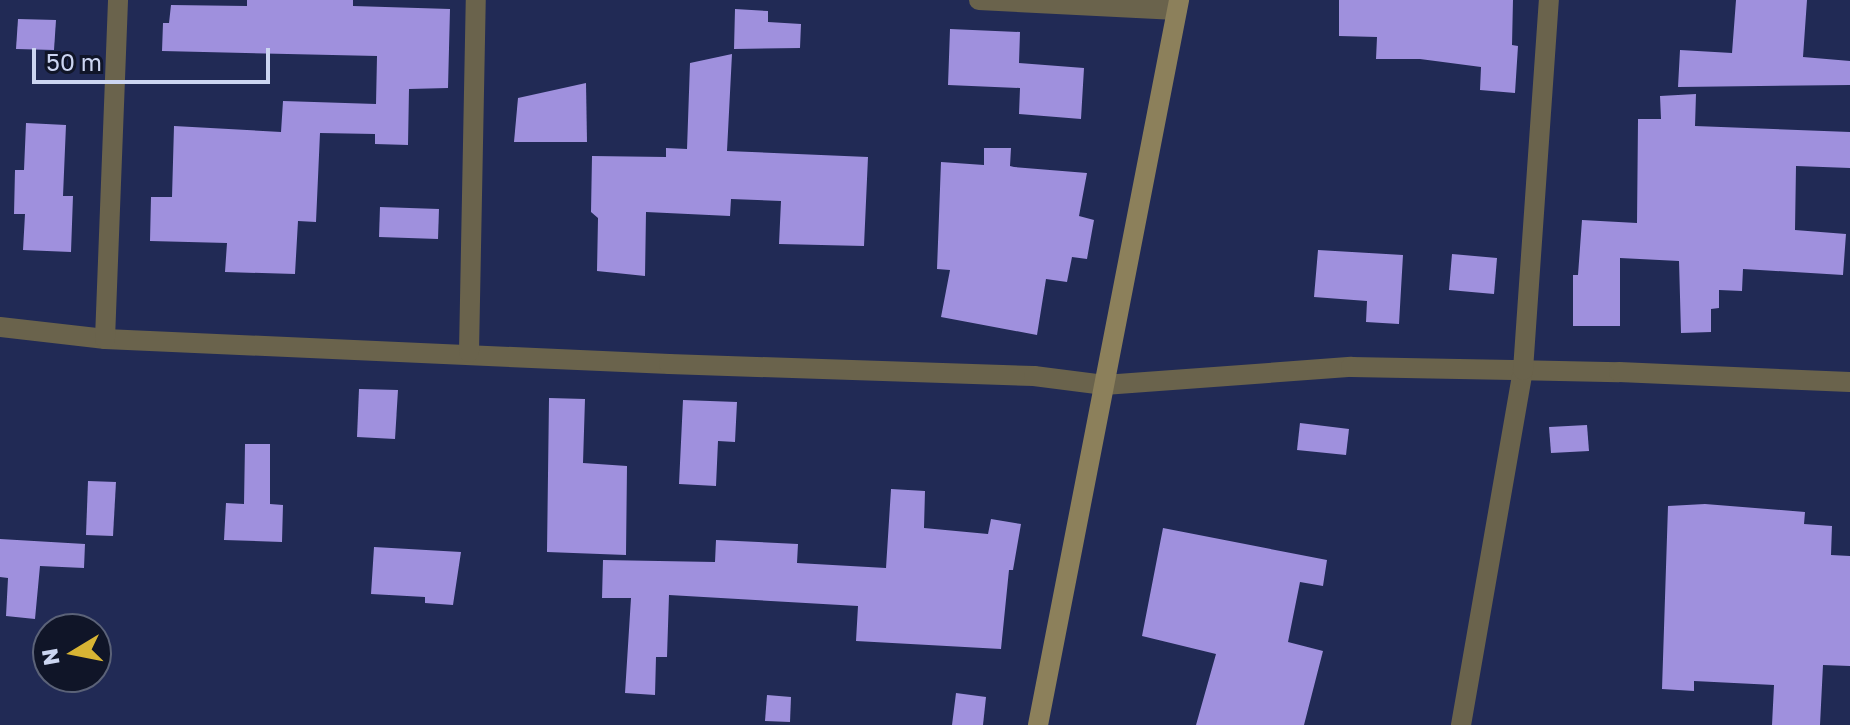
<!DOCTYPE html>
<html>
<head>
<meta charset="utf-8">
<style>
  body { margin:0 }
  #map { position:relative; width:1850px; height:725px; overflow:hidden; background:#212a55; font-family:"Golos Text",sans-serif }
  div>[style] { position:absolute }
  .building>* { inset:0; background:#9f90dd }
  .street>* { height:20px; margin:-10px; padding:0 10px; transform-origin:10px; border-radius:10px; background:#6a634c }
  .secondary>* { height:20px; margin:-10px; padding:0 10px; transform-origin:10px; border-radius:10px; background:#8c805b }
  span { translate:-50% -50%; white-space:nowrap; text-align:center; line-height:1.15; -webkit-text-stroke:8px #101528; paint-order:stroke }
  .north { position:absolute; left:32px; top:613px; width:80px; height:80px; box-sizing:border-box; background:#101528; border:2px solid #5b6278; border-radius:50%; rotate:260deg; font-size:22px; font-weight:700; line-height:32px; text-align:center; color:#ccd5f1 }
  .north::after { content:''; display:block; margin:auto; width:28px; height:36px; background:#d8b434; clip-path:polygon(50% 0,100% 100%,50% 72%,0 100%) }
  .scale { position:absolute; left:32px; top:48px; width:238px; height:36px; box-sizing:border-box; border:4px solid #ccd5f1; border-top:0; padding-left:10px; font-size:24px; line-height:28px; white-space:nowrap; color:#ccd5f1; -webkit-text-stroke:6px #101528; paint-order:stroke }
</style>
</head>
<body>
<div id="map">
  <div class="building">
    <div style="clip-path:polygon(247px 0,353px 0,353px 6px,450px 9px,448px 88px,409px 89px,408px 145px,375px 144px,375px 134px,320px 133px,316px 222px,298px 221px,295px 274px,225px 272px,227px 243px,150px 241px,151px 197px,172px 197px,174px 126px,281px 132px,283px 101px,376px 104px,377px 56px,162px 51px,163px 23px,169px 23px,171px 5px,247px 6px)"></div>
    <div style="clip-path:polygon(1339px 0,1513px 0,1512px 45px,1518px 46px,1515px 93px,1480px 90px,1481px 67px,1420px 59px,1376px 59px,1377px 37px,1339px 36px)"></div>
    <div style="clip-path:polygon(1736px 0,1807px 0,1803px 57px,1850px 61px,1850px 85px,1678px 87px,1680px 50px,1732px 53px)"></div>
    <div style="clip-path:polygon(735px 9px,768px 11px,768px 22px,801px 24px,800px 48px,734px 49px)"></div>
    <div style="clip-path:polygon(18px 19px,56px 20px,54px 50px,16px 49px)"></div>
    <div style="clip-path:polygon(950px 29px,1020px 32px,1019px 63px,1084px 68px,1081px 119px,1019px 114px,1020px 88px,948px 85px)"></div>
    <div style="clip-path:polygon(732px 54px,727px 151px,868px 157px,864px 246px,779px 244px,781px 201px,731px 199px,730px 216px,646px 212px,645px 276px,597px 271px,598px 218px,591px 212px,592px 156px,666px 157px,666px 148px,687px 149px,690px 63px)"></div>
    <div style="clip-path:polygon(586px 83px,587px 142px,514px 142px,518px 98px)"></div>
    <div style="clip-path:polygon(1696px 94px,1695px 126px,1850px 132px,1850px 168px,1796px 166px,1795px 230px,1846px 234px,1843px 275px,1743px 269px,1742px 291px,1719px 290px,1719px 308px,1711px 309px,1711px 332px,1681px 333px,1679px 261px,1620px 258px,1620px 326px,1573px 326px,1573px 275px,1578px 275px,1582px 220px,1637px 223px,1638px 119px,1661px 119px,1660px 96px)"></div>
    <div style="clip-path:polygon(26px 123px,66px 125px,63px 196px,73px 196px,71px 252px,23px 250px,25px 214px,14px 214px,15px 170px,24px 170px)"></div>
    <div style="clip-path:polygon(984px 148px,1011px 148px,1010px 166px,1014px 167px,1087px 173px,1079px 216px,1094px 220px,1087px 259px,1072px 257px,1067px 282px,1046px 279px,1037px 335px,941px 317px,950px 270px,937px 269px,941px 162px,984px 165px)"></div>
    <div style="clip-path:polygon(380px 207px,439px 209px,438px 239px,379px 237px)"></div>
    <div style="clip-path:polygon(1318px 250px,1403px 255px,1399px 324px,1366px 322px,1367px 301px,1314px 297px)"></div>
    <div style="clip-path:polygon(1452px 254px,1497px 258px,1494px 294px,1449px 290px)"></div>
    <div style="clip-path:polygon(359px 389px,398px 390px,395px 439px,357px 437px)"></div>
    <div style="clip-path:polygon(549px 398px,585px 399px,583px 463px,627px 466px,626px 555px,547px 552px)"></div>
    <div style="clip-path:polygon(683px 400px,737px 402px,735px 442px,718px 441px,716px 486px,679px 484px)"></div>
    <div style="clip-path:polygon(1300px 423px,1349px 429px,1346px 455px,1297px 450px)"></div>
    <div style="clip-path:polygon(1587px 425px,1589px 451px,1551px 453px,1549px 427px)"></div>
    <div style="clip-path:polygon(245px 444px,270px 444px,270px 504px,283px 505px,282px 542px,224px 540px,226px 503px,244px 504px)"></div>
    <div style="clip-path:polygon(88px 481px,116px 482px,113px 536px,86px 535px)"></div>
    <div style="clip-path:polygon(891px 489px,925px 491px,924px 528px,988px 534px,991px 519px,1021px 524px,1013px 570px,1009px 570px,1001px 649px,856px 641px,858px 606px,669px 595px,667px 657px,656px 657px,655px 695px,625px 693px,631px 598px,602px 598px,603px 560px,715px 562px,716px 540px,798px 544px,797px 563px,886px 568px)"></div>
    <div style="clip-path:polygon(1705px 504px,1805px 512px,1804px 524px,1832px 526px,1831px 555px,1850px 556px,1850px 666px,1823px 665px,1820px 725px,1772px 725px,1774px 685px,1694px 681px,1694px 691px,1662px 689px,1668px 506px)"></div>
    <div style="clip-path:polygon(1163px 528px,1327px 560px,1323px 586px,1300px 582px,1288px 642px,1323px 651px,1304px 725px,1196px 725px,1216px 654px,1142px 636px)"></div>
    <div style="clip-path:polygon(0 539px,85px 544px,84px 568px,40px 566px,35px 619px,6px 616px,8px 578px,0 577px)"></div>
    <div style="clip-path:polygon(374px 547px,461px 552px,453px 605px,425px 603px,425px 597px,371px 594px)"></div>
    <div style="clip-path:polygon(956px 693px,986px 697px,983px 725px,952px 725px)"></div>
    <div style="clip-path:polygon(767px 695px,791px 697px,790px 722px,765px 721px)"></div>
  </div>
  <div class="street">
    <div style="left:979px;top:0;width:198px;rotate:2.9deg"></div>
    <div style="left:0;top:327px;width:106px;rotate:6.5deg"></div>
    <div style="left:105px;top:339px;width:565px;rotate:2.54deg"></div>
    <div style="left:669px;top:364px;width:365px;rotate:1.9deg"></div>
    <div style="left:1034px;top:376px;width:71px;rotate:7.3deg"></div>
    <div style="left:1104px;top:385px;width:248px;rotate:-4.2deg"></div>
    <div style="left:1351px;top:367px;width:268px;rotate:1.1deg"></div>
    <div style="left:1619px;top:372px;width:231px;rotate:2.5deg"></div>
    <div style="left:105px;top:339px;width:339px;rotate:-87.8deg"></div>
    <div style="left:469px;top:352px;width:352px;rotate:-88.9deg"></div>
    <div style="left:1461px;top:725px;width:360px;rotate:-80.1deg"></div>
    <div style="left:1523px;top:370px;width:371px;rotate:-86deg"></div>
  </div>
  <div class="secondary">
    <div style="left:1038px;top:725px;width:739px;rotate:-78.99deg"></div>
  </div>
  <div class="north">N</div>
  <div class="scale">50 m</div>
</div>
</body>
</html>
